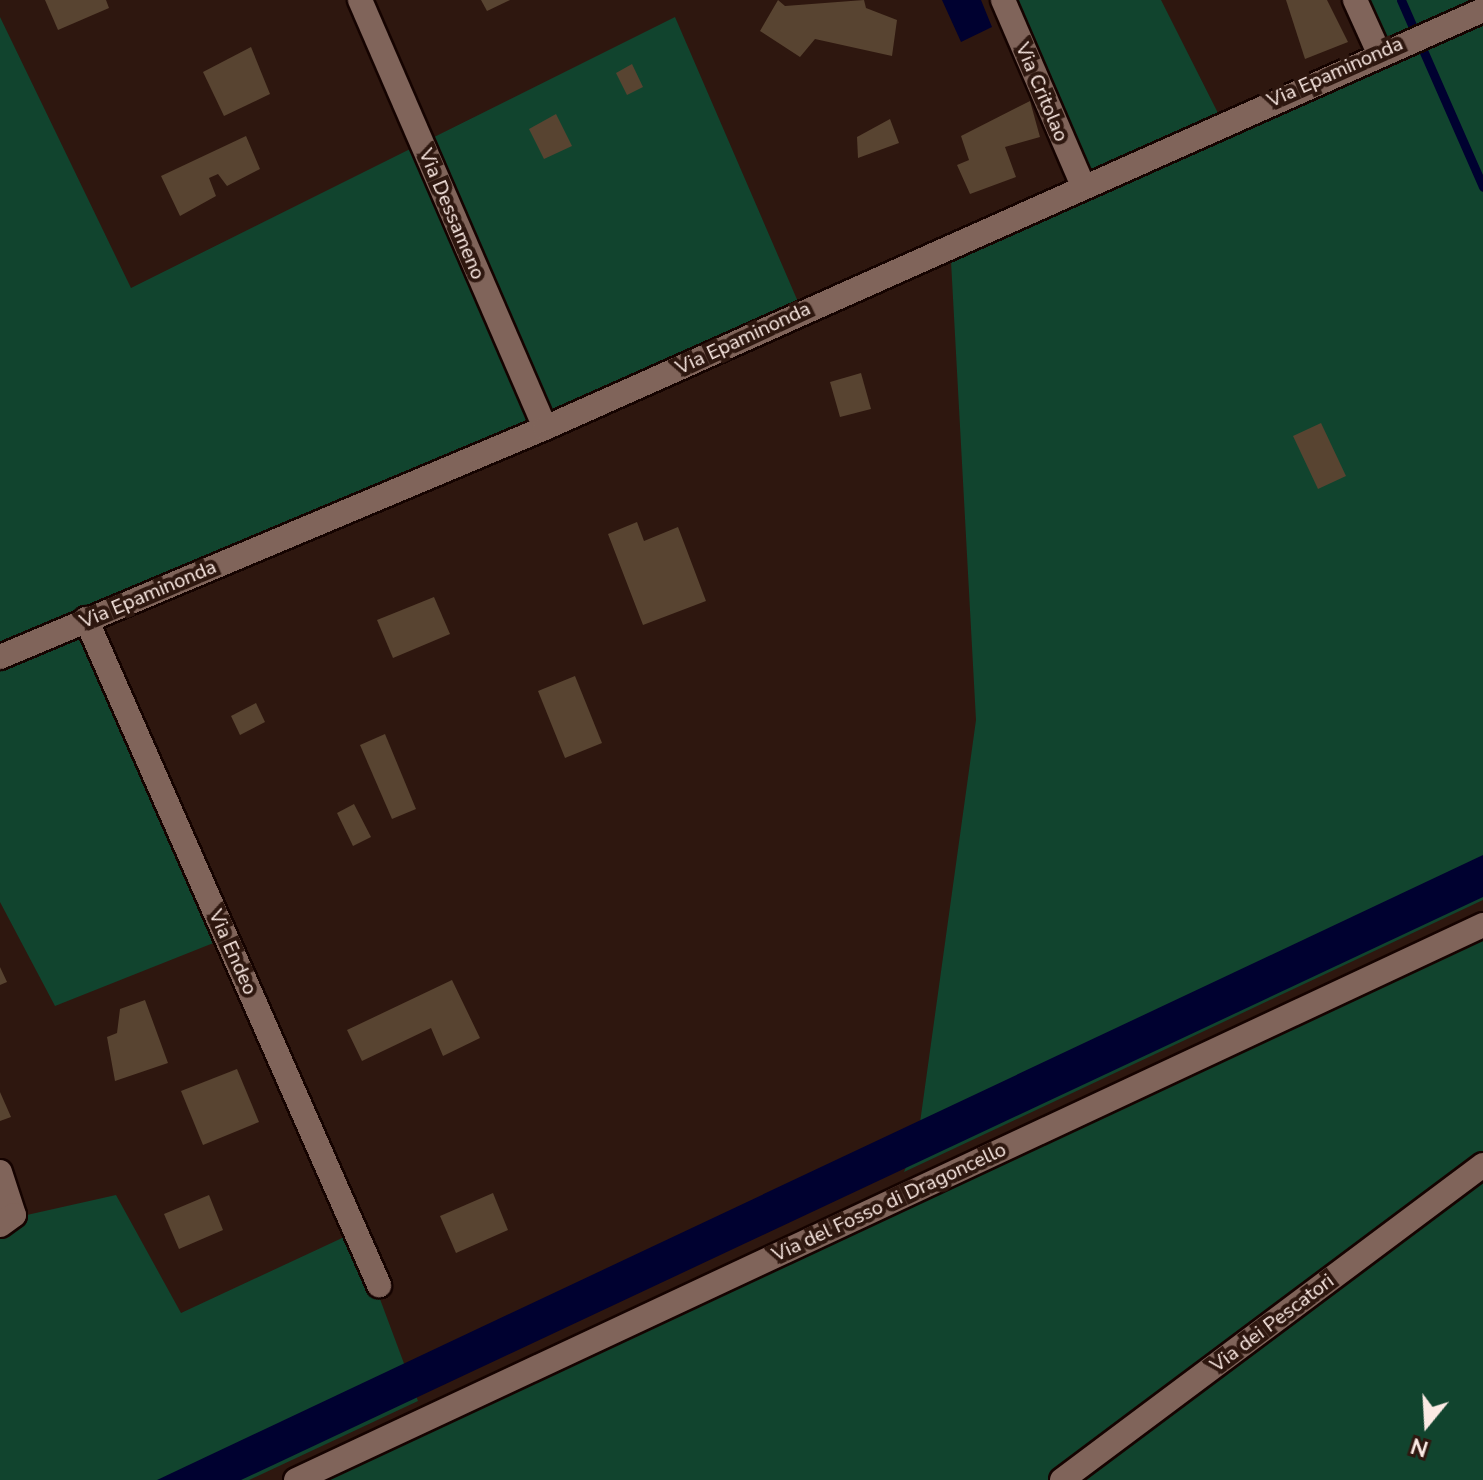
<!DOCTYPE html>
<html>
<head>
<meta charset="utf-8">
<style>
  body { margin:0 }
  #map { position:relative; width:1483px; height:1480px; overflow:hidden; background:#2e170f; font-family:"Nunito Sans",sans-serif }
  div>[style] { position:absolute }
  .green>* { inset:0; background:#11442e }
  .water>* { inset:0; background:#000130 }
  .stream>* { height:9px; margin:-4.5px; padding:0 4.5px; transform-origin:4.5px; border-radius:4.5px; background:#000130 }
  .building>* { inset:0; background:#584431 }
  .roads { filter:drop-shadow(2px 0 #150300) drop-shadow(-2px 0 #150300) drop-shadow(0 2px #150300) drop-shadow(0 -2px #150300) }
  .minor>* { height:24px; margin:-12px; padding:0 12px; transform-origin:12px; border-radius:12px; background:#80645a }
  span { translate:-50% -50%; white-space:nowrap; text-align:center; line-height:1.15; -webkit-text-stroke:8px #2e170f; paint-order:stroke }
  .street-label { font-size:20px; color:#fbeae4 }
  .north { position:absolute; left:1387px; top:1384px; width:80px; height:80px; -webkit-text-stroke:6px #2e170f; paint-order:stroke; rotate:198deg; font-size:22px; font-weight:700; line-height:32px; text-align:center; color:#fbeae4 }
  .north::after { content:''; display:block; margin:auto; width:28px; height:36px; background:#fbeae4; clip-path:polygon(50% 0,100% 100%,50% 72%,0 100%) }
</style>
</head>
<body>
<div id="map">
  <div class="green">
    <div style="clip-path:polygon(1003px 0,1161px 0,1222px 121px,1378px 53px,1355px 0,1483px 0,1483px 900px,904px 1172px,918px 1137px,976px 720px,950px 243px,1081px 183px)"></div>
    <div style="clip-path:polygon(0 17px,131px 288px,675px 17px,802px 311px,87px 619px,226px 938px,55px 1006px,0 902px)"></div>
    <div style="clip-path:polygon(1483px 925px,1483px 1480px,301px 1480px)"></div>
    <div style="clip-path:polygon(116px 1195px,181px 1313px,355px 1232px,418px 1401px,249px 1480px,0 1480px,0 1221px)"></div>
  </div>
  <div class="water">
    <div style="clip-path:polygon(942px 0,981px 0,992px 27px,961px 42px)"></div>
    <div style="clip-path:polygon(1483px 855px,1483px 897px,1268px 998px,241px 1480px,157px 1480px)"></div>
  </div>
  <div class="stream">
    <div style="left:1401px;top:0;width:204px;rotate:66.3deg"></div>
  </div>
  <div class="building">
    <div style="clip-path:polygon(45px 0,106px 0,109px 8px,58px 30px)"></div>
    <div style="clip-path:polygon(481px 0,510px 0,487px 11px)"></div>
    <div style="clip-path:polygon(778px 0,785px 6px,864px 0,866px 8px,897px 20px,892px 56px,815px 39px,800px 57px,760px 31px)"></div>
    <div style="clip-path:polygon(1286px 0,1327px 0,1348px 42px,1305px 59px)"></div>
    <div style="clip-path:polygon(251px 47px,270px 94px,224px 116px,203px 72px)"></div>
    <div style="clip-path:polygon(632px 64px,643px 87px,627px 95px,616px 73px)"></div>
    <div style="clip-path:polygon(1030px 101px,1040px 137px,1005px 147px,1016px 177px,970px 194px,957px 165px,969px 160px,961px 136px)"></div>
    <div style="clip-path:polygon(556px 114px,572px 146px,544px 159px,529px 129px)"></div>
    <div style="clip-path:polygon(890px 119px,899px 143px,858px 158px,857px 137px)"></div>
    <div style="clip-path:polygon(246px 136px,260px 169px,227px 186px,218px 174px,209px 178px,216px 196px,180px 216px,161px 176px)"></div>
    <div style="clip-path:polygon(861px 373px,871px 409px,840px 417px,830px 382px)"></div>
    <div style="clip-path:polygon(1321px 423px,1346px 476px,1318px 489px,1293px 436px)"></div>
    <div style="clip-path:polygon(637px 522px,644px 541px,678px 527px,706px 601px,643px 625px,608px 534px)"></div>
    <div style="clip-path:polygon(434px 597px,450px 634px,393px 658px,377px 620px)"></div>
    <div style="clip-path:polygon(575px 676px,602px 743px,565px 758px,538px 691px)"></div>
    <div style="clip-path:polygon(256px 703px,265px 722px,240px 735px,231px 716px)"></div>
    <div style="clip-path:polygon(385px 734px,416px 809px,392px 819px,360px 745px)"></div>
    <div style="clip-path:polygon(354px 804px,371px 837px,353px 846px,337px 813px)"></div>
    <div style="clip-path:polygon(0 967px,7px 982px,0 985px)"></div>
    <div style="clip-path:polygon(452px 980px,480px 1038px,443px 1056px,431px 1028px,362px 1061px,347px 1030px)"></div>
    <div style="clip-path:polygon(145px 1000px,168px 1063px,115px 1081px,107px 1037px,117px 1033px,120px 1009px)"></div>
    <div style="clip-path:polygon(237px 1069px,259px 1122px,203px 1145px,181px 1091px)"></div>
    <div style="clip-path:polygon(0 1092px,11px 1117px,0 1121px)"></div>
    <div style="clip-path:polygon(493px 1193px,508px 1230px,456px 1253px,440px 1216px)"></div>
    <div style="clip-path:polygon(209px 1195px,223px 1230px,179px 1249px,164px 1214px)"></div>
  </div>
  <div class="roads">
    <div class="minor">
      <div style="left:360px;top:0;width:466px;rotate:66.6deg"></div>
      <div style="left:1003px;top:0;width:199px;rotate:66.7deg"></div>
      <div style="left:1355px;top:0;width:58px;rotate:65.6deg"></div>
      <div style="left:86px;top:619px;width:728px;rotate:66.25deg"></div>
      <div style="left:0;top:657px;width:591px;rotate:-22.79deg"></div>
      <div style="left:545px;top:428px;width:1027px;rotate:-24.02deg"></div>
      <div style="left:0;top:1172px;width:45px;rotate:72deg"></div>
      <div style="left:14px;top:1215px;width:17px;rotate:144deg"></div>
      <div style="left:296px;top:1480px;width:1310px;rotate:-25.06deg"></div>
      <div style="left:1062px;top:1480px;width:526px;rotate:-36.8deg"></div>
    </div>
  </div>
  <div class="street-label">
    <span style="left:1335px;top:72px;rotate:-24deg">Via Epaminonda</span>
    <span style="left:1042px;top:92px;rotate:67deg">Via Critolao</span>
    <span style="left:452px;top:214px;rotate:67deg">Via Dessameno</span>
    <span style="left:743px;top:338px;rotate:-25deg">Via Epaminonda</span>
    <span style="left:148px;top:594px;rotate:-23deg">Via Epaminonda</span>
    <span style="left:233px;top:952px;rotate:66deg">Via Endeo</span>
    <span style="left:889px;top:1202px;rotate:-25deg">Via del Fosso di Dragoncello</span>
    <span style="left:1272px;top:1323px;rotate:-37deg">Via dei Pescatori</span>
  </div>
  <div class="north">N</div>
</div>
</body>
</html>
